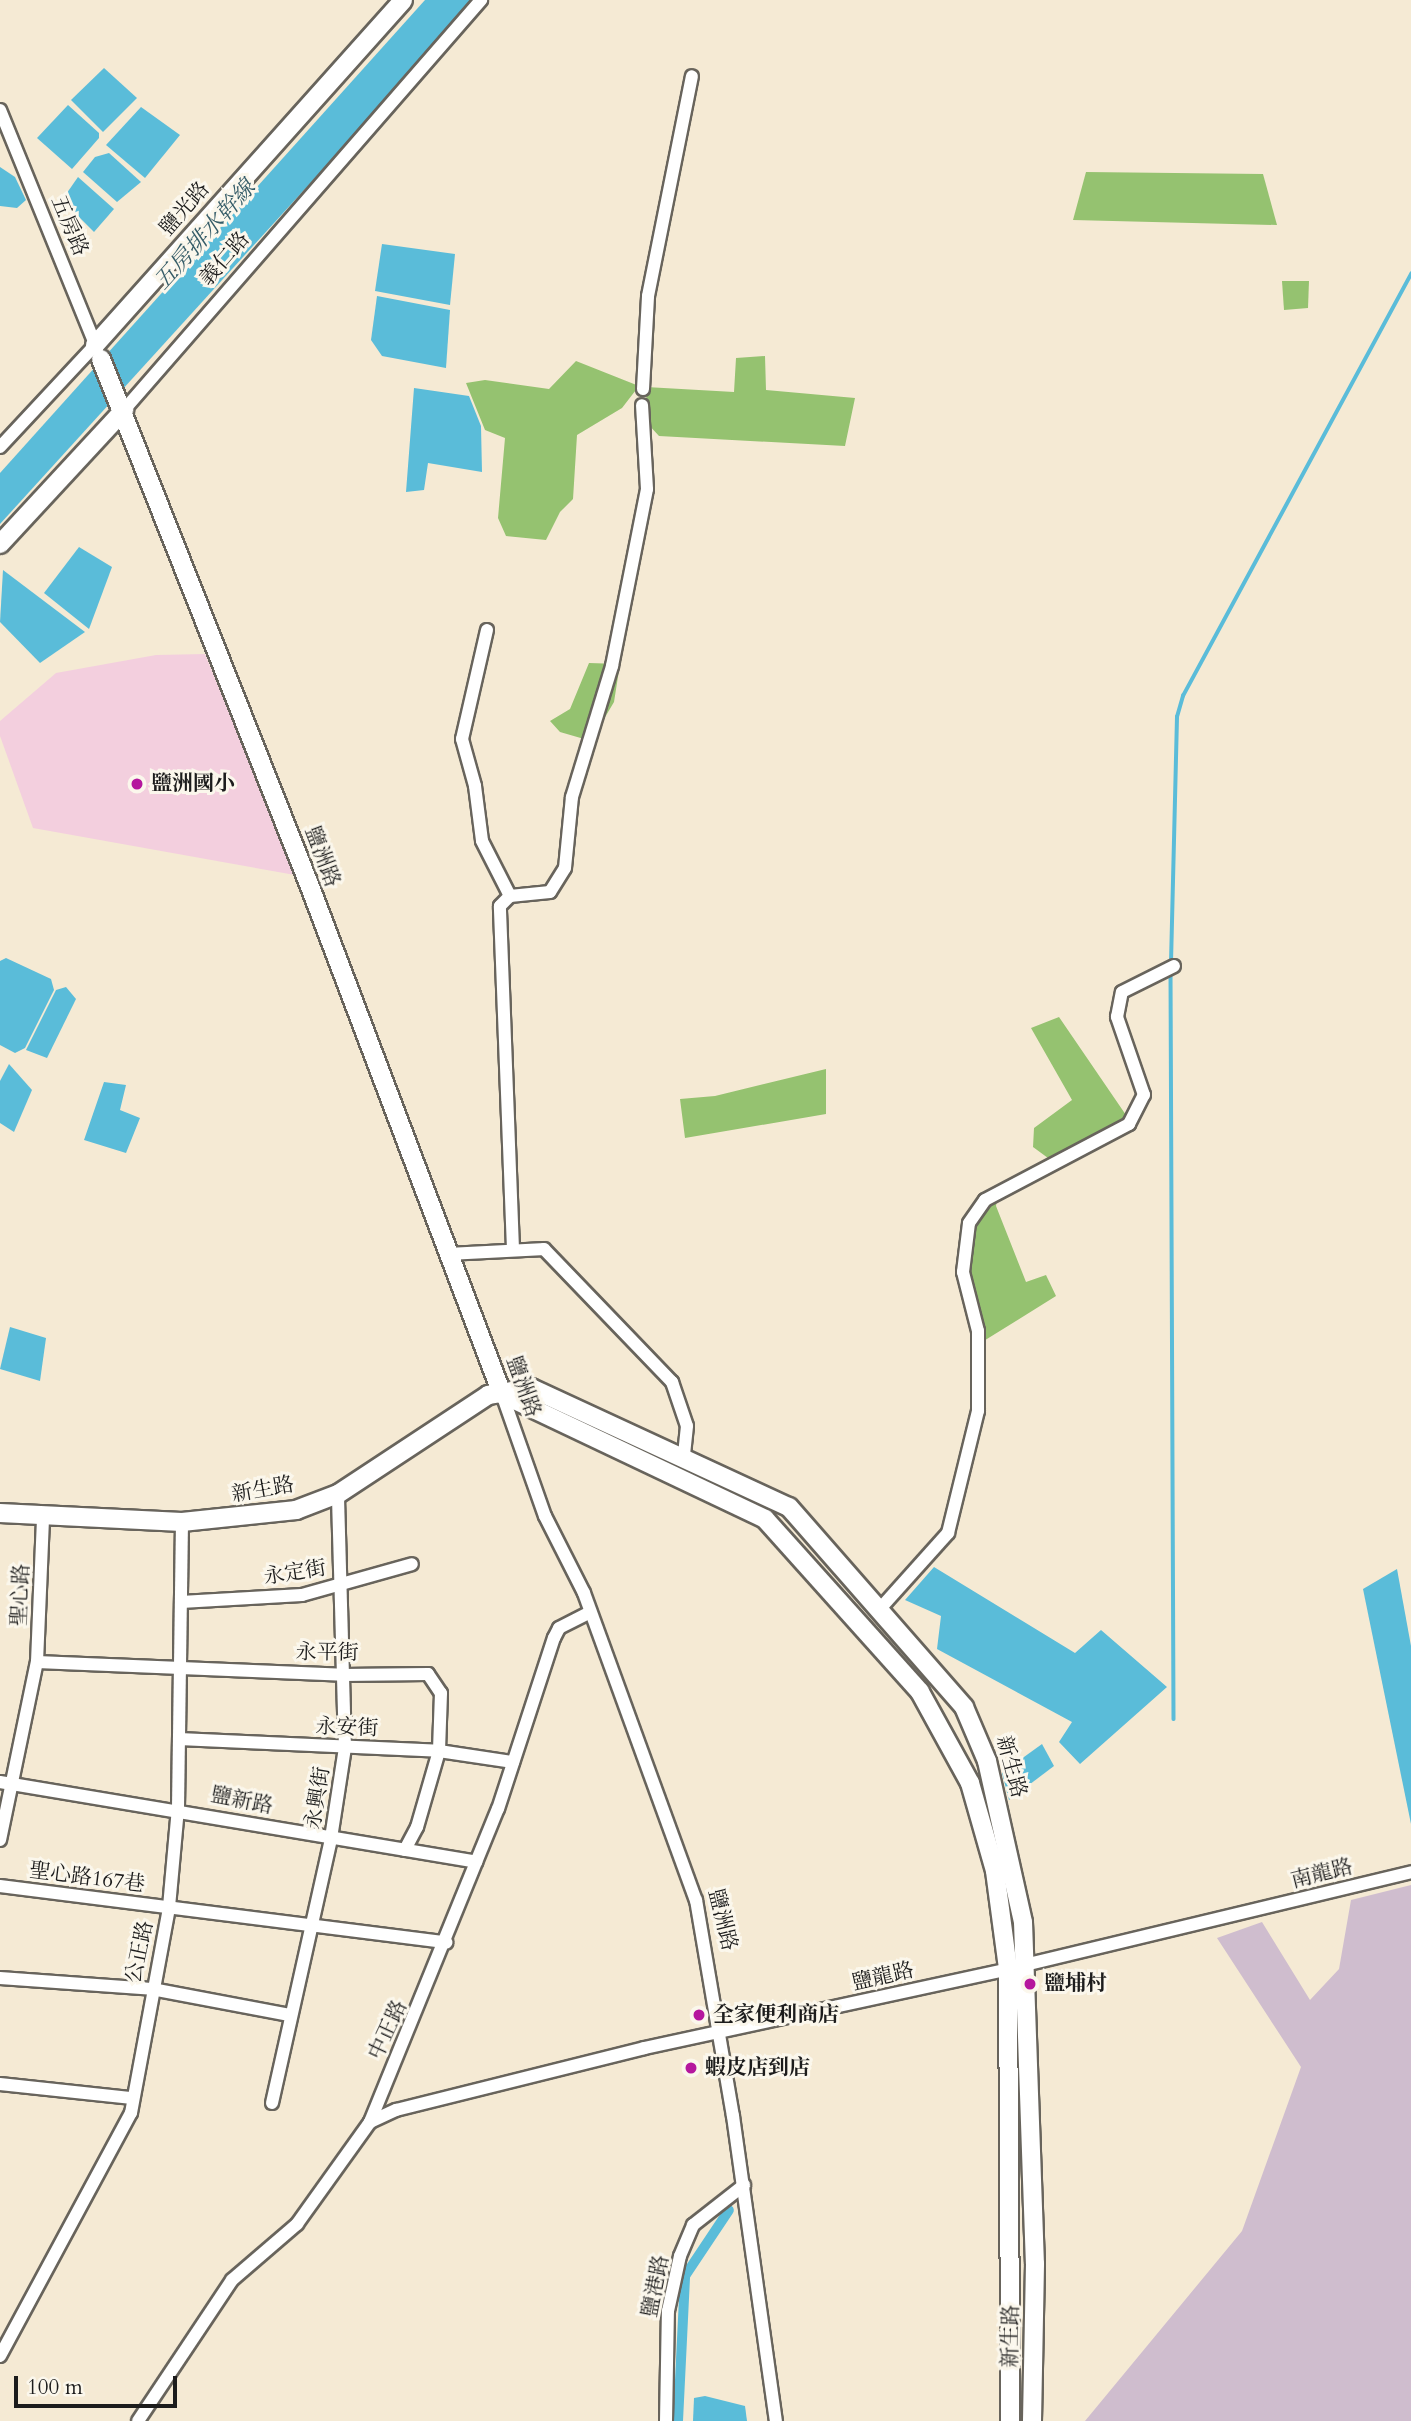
<!DOCTYPE html>
<html>
<head>
<meta charset="utf-8">
<style>
  body { margin:0 }
  #map { position:relative; width:1411px; height:2421px; overflow:hidden; background:#f5ead4; font-family:Cardo,"Noto Serif TC",serif }
  div>[style] { position:absolute }
  .built>* { inset:0; background:#f3cfde }
  .industrial>* { inset:0; background:#cfbdce }
  .green>* { inset:0; background:#95c270 }
  .water>* { inset:0; background:#5abcd9 }
  .stream>* { height:3.5px; margin:-1.75px; padding:0 1.75px; transform-origin:1.75px; border-radius:1.75px; background:#5abcd9 }
  .canal>* { height:10px; margin:-5px; padding:0 5px; transform-origin:5px; border-radius:5px; background:#5abcd9 }
  .roads { filter:drop-shadow(2px 0 #68645c) drop-shadow(-2px 0 #68645c) drop-shadow(0 2px #68645c) drop-shadow(0 -2px #68645c) }
  .street>* { height:12px; margin:-6px; padding:0 6px; transform-origin:6px; border-radius:6px; background:#fff }
  .secondary>* { height:18px; margin:-9px; padding:0 9px; transform-origin:9px; border-radius:9px; background:#fff }
  .dots>* { width:19px; height:19px; translate:-50% -50%; box-sizing:border-box; border:4px solid #fbf7ec; border-radius:50% }
  span { translate:-50% -50%; white-space:nowrap; text-align:center; line-height:1.15; -webkit-text-stroke:6px #fbf7ec; paint-order:stroke }
  .street-label { font-size:21px; color:#1c1c1c }
  .poi-label { font-size:21px; color:#1c1c1c; font-weight:700 }
  .left { translate:0 -50%; text-align:left }
  .water-label { font-size:23px; color:#355c68; font-style:italic }
  .scale { position:absolute; left:14px; top:2376px; width:163px; height:32px; box-sizing:border-box; border:4px solid #1c1c1c; border-top:0; padding-left:9px; font-size:21px; line-height:24px; white-space:nowrap; color:#1c1c1c; -webkit-text-stroke:5px #fbf7ec; paint-order:stroke }
</style>
</head>
<body>
<div id="map">
  <div class="built">
    <div style="clip-path:polygon(205px 654px,295px 875px,33px 828px,0 736px,0 721px,56px 673px,156px 655px)"></div>
  </div>
  <div class="industrial">
    <div style="clip-path:polygon(1411px 1885px,1411px 2421px,1085px 2421px,1242px 2231px,1301px 2067px,1217px 1938px,1262px 1922px,1310px 2000px,1339px 1969px,1351px 1900px)"></div>
  </div>
  <div class="green">
    <div style="clip-path:polygon(1086px 172px,1263px 174px,1277px 225px,1073px 220px)"></div>
    <div style="clip-path:polygon(1282px 281px,1309px 281px,1308px 308px,1284px 310px)"></div>
    <div style="clip-path:polygon(765px 356px,766px 390px,855px 398px,845px 446px,659px 436px,647px 423px,646px 387px,734px 392px,736px 358px)"></div>
    <div style="clip-path:polygon(576px 361px,639px 386px,622px 408px,577px 435px,573px 499px,560px 512px,546px 540px,506px 536px,498px 518px,505px 438px,485px 430px,466px 383px,485px 380px,549px 389px)"></div>
    <div style="clip-path:polygon(589px 663px,620px 664px,614px 702px,591px 741px,560px 732px,550px 721px,570px 709px)"></div>
    <div style="clip-path:polygon(1059px 1017px,1128px 1118px,1097px 1141px,1048px 1158px,1033px 1147px,1034px 1128px,1072px 1100px,1031px 1028px)"></div>
    <div style="clip-path:polygon(826px 1069px,826px 1114px,685px 1138px,680px 1099px,715px 1096px)"></div>
    <div style="clip-path:polygon(999px 1188px,996px 1206px,1026px 1282px,1046px 1275px,1056px 1296px,974px 1347px,963px 1259px,967px 1220px)"></div>
  </div>
  <div class="water">
    <div style="clip-path:polygon(425px 0,477px 0,0 524px,0 473px)"></div>
    <div style="clip-path:polygon(104px 68px,137px 98px,103px 132px,71px 100px)"></div>
    <div style="clip-path:polygon(68px 105px,99px 133px,99px 138px,72px 169px,37px 138px)"></div>
    <div style="clip-path:polygon(141px 107px,180px 135px,145px 178px,106px 145px)"></div>
    <div style="clip-path:polygon(109px 153px,141px 182px,117px 202px,83px 172px,95px 157px)"></div>
    <div style="clip-path:polygon(0 167px,15px 177px,26px 200px,17px 208px,0 206px)"></div>
    <div style="clip-path:polygon(78px 177px,114px 209px,94px 232px,62px 200px)"></div>
    <div style="clip-path:polygon(382px 244px,455px 254px,450px 305px,375px 291px)"></div>
    <div style="clip-path:polygon(377px 296px,450px 310px,446px 368px,382px 356px,371px 340px)"></div>
    <div style="clip-path:polygon(414px 388px,469px 396px,481px 426px,482px 472px,428px 463px,424px 490px,406px 492px)"></div>
    <div style="clip-path:polygon(79px 547px,112px 567px,89px 629px,44px 593px)"></div>
    <div style="clip-path:polygon(3px 570px,85px 632px,40px 663px,0 622px)"></div>
    <div style="clip-path:polygon(6px 958px,51px 979px,54px 990px,25px 1048px,15px 1053px,0 1045px,0 961px)"></div>
    <div style="clip-path:polygon(66px 987px,76px 999px,47px 1058px,26px 1050px,56px 990px)"></div>
    <div style="clip-path:polygon(9px 1064px,32px 1090px,14px 1132px,0 1123px,0 1081px)"></div>
    <div style="clip-path:polygon(104px 1082px,126px 1085px,120px 1110px,140px 1118px,126px 1153px,84px 1140px)"></div>
    <div style="clip-path:polygon(10px 1327px,46px 1338px,40px 1381px,0 1369px)"></div>
    <div style="clip-path:polygon(934px 1567px,1075px 1653px,1101px 1630px,1167px 1687px,1080px 1764px,1059px 1742px,1072px 1722px,937px 1649px,941px 1616px,905px 1600px)"></div>
    <div style="clip-path:polygon(1397px 1569px,1411px 1646px,1411px 1824px,1363px 1589px)"></div>
    <div style="clip-path:polygon(1042px 1744px,1054px 1766px,1009px 1800px,1002px 1773px)"></div>
    <div style="clip-path:polygon(705px 2396px,745px 2406px,747px 2421px,693px 2421px,694px 2398px)"></div>
  </div>
  <div class="stream">
    <div style="left:1171px;top:963px;width:246px;rotate:-88.6deg"></div>
    <div style="left:1177px;top:717px;width:22px;rotate:-74deg"></div>
    <div style="left:1183px;top:696px;width:480px;rotate:-61.6deg"></div>
    <div style="left:1171px;top:970px;width:749px;rotate:89.77deg"></div>
  </div>
  <div class="canal">
    <div style="left:678px;top:2421px;width:145px;rotate:-87.2deg"></div>
    <div style="left:685px;top:2276px;width:79px;rotate:-56.3deg"></div>
  </div>
  <div class="roads">
    <div class="street">
      <div style="left:0;top:110px;width:258px;rotate:67.9deg"></div>
      <div style="left:643px;top:389px;width:93px;rotate:-86.9deg"></div>
      <div style="left:648px;top:296px;width:224px;rotate:-78.7deg"></div>
      <div style="left:124px;top:410px;width:544px;rotate:-48.95deg"></div>
      <div style="left:0;top:447px;width:139px;rotate:-47deg"></div>
      <div style="left:487px;top:630px;width:112px;rotate:102.9deg"></div>
      <div style="left:462px;top:739px;width:49px;rotate:74.5deg"></div>
      <div style="left:475px;top:786px;width:55px;rotate:82.7deg"></div>
      <div style="left:482px;top:841px;width:62px;rotate:63deg"></div>
      <div style="left:513px;top:1249px;width:343px;rotate:-92.2deg"></div>
      <div style="left:500px;top:906px;width:14px;rotate:-45deg"></div>
      <div style="left:510px;top:896px;width:40px;rotate:-5.7deg"></div>
      <div style="left:550px;top:892px;width:28px;rotate:-58deg"></div>
      <div style="left:565px;top:868px;width:71px;rotate:-84.4deg"></div>
      <div style="left:572px;top:797px;width:137px;rotate:-73deg"></div>
      <div style="left:612px;top:666px;width:180px;rotate:-78.8deg"></div>
      <div style="left:647px;top:489px;width:84px;rotate:-93.4deg"></div>
      <div style="left:449px;top:1254px;width:95px;rotate:-3deg"></div>
      <div style="left:544px;top:1249px;width:185px;rotate:46.1deg"></div>
      <div style="left:672px;top:1382px;width:46px;rotate:71.2deg"></div>
      <div style="left:687px;top:1426px;width:29px;rotate:96deg"></div>
      <div style="left:502px;top:1394px;width:129px;rotate:70.6deg"></div>
      <div style="left:545px;top:1516px;width:86px;rotate:63.1deg"></div>
      <div style="left:584px;top:1593px;width:327px;rotate:70deg"></div>
      <div style="left:696px;top:1900px;width:219px;rotate:80.3deg"></div>
      <div style="left:733px;top:2116px;width:308px;rotate:82deg"></div>
      <div style="left:181px;top:1602px;width:121px;rotate:-3.3deg"></div>
      <div style="left:302px;top:1595px;width:114px;rotate:-15.7deg"></div>
      <div style="left:878px;top:1611px;width:105px;rotate:-48.1deg"></div>
      <div style="left:948px;top:1533px;width:126px;rotate:-76.2deg"></div>
      <div style="left:978px;top:1411px;width:80px;rotate:-90deg"></div>
      <div style="left:978px;top:1331px;width:61px;rotate:-104.3deg"></div>
      <div style="left:963px;top:1272px;width:49px;rotate:-83deg"></div>
      <div style="left:969px;top:1223px;width:28px;rotate:-55deg"></div>
      <div style="left:985px;top:1200px;width:163px;rotate:-27.8deg"></div>
      <div style="left:1129px;top:1124px;width:33px;rotate:-63deg"></div>
      <div style="left:1144px;top:1095px;width:83px;rotate:-109.1deg"></div>
      <div style="left:1117px;top:1017px;width:25px;rotate:-79deg"></div>
      <div style="left:1122px;top:992px;width:58px;rotate:-26.6deg"></div>
      <div style="left:37px;top:1662px;width:306px;rotate:2.4deg"></div>
      <div style="left:343px;top:1675px;width:85px;rotate:-0.7deg"></div>
      <div style="left:428px;top:1674px;width:23px;rotate:56deg"></div>
      <div style="left:441px;top:1693px;width:58px;rotate:92deg"></div>
      <div style="left:439px;top:1751px;width:79px;rotate:106.1deg"></div>
      <div style="left:417px;top:1827px;width:26px;rotate:118deg"></div>
      <div style="left:179px;top:1739px;width:260px;rotate:2.6deg"></div>
      <div style="left:439px;top:1751px;width:75px;rotate:8.5deg"></div>
      <div style="left:0;top:1782px;width:483px;rotate:9.5deg"></div>
      <div style="left:0;top:1840px;width:182px;rotate:-78.3deg"></div>
      <div style="left:37px;top:1662px;width:146px;rotate:-87.6deg"></div>
      <div style="left:0;top:1886px;width:450px;rotate:7.2deg"></div>
      <div style="left:0;top:1978px;width:152px;rotate:4.1deg"></div>
      <div style="left:152px;top:1989px;width:140px;rotate:10.7deg"></div>
      <div style="left:0;top:2084px;width:133px;rotate:6.1deg"></div>
      <div style="left:272px;top:2103px;width:271px;rotate:-77.4deg"></div>
      <div style="left:331px;top:1838px;width:91px;rotate:-81.2deg"></div>
      <div style="left:345px;top:1748px;width:254px;rotate:-91.6deg"></div>
      <div style="left:370px;top:2122px;width:29px;rotate:-25deg"></div>
      <div style="left:396px;top:2110px;width:256px;rotate:-14deg"></div>
      <div style="left:644px;top:2048px;width:372px;rotate:-12.2deg"></div>
      <div style="left:1008px;top:1969px;width:415px;rotate:-13.5deg"></div>
      <div style="left:0;top:2356px;width:276px;rotate:-61.7deg"></div>
      <div style="left:131px;top:2113px;width:209px;rotate:-79.5deg"></div>
      <div style="left:169px;top:1907px;width:99px;rotate:-84.8deg"></div>
      <div style="left:178px;top:1808px;width:286px;rotate:-89.2deg"></div>
      <div style="left:138px;top:2421px;width:169px;rotate:-56.3deg"></div>
      <div style="left:232px;top:2280px;width:86px;rotate:-40.7deg"></div>
      <div style="left:297px;top:2224px;width:125px;rotate:-54.4deg"></div>
      <div style="left:370px;top:2122px;width:338px;rotate:-67.8deg"></div>
      <div style="left:498px;top:1809px;width:180px;rotate:-71.9deg"></div>
      <div style="left:554px;top:1638px;width:11px;rotate:-63deg"></div>
      <div style="left:559px;top:1628px;width:34px;rotate:-27deg"></div>
      <div style="left:666px;top:2421px;width:110px;rotate:-89deg"></div>
      <div style="left:668px;top:2311px;width:56px;rotate:-77.7deg"></div>
      <div style="left:680px;top:2256px;width:34px;rotate:-67deg"></div>
      <div style="left:693px;top:2225px;width:65px;rotate:-38.1deg"></div>
    </div>
    <div class="secondary">
      <div style="left:95px;top:345px;width:462px;rotate:-48.2deg"></div>
      <div style="left:101px;top:359px;width:565px;rotate:68.39deg"></div>
      <div style="left:309px;top:884px;width:545px;rotate:69.27deg"></div>
      <div style="left:0;top:544px;width:183px;rotate:-47.2deg"></div>
      <div style="left:502px;top:1394px;width:291px;rotate:25.4deg"></div>
      <div style="left:765px;top:1519px;width:232px;rotate:48.1deg"></div>
      <div style="left:920px;top:1692px;width:104px;rotate:61.2deg"></div>
      <div style="left:970px;top:1783px;width:91px;rotate:74.1deg"></div>
      <div style="left:995px;top:1871px;width:99px;rotate:82.4deg"></div>
      <div style="left:1008px;top:1969px;width:452px;rotate:89.7deg"></div>
      <div style="left:0;top:1513px;width:182px;rotate:2.8deg"></div>
      <div style="left:182px;top:1522px;width:115px;rotate:-6deg"></div>
      <div style="left:296px;top:1510px;width:45px;rotate:-20.9deg"></div>
      <div style="left:338px;top:1494px;width:180px;rotate:-33.4deg"></div>
      <div style="left:488px;top:1395px;width:44px;rotate:-9.2deg"></div>
      <div style="left:531px;top:1388px;width:284px;rotate:24.8deg"></div>
      <div style="left:789px;top:1507px;width:266px;rotate:48.8deg"></div>
      <div style="left:964px;top:1707px;width:59px;rotate:66.9deg"></div>
      <div style="left:987px;top:1761px;width:165px;rotate:77.4deg"></div>
      <div style="left:1023px;top:1922px;width:342px;rotate:88deg"></div>
      <div style="left:1035px;top:2264px;width:157px;rotate:91.1deg"></div>
    </div>
  </div>
  <div class="dots">
    <div style="left:137px;top:784px;background:#b5179e"></div>
    <div style="left:1030px;top:1984px;background:#b5179e"></div>
    <div style="left:699px;top:2015px;background:#b5179e"></div>
    <div style="left:691px;top:2068px;background:#b5179e"></div>
  </div>
  <div class="street-label">
    <span style="left:185px;top:209px;rotate:-49deg">鹽光路</span>
    <span style="left:69px;top:226px;rotate:67deg">五房路</span>
    <span style="left:225px;top:259px;rotate:-49deg">義仁路</span>
    <span style="left:322px;top:857px;rotate:69deg">鹽洲路</span>
    <span style="left:523px;top:1387px;rotate:70deg">鹽洲路</span>
    <span style="left:263px;top:1490px;rotate:-10deg">新生路</span>
    <span style="left:295px;top:1573px;rotate:-9deg">永定街</span>
    <span style="left:21px;top:1595px;rotate:-88deg">聖心路</span>
    <span style="left:327px;top:1653px;rotate:1deg">永平街</span>
    <span style="left:347px;top:1728px;rotate:2deg">永安街</span>
    <span style="left:1011px;top:1767px;rotate:75deg">新生路</span>
    <span style="left:318px;top:1798px;rotate:-81deg">永興街</span>
    <span style="left:242px;top:1801px;rotate:11deg">鹽新路</span>
    <span style="left:1322px;top:1874px;rotate:-14deg">南龍路</span>
    <span style="left:87px;top:1878px;rotate:7deg">聖心路167巷</span>
    <span style="left:722px;top:1920px;rotate:76deg">鹽洲路</span>
    <span style="left:140px;top:1952px;rotate:-78deg">公正路</span>
    <span style="left:883px;top:1977px;rotate:-13deg">鹽龍路</span>
    <span style="left:388px;top:2030px;rotate:-65deg">中正路</span>
    <span style="left:656px;top:2286px;rotate:-79deg">鹽港路</span>
    <span style="left:1011px;top:2336px;rotate:-89deg">新生路</span>
  </div>
  <div class="poi-label">
    <span class="left" style="left:151px;top:784px">鹽洲國小</span>
    <span class="left" style="left:1044px;top:1984px">鹽埔村</span>
    <span class="left" style="left:713px;top:2015px">全家便利商店</span>
    <span class="left" style="left:705px;top:2068px">蝦皮店到店</span>
  </div>
  <div class="water-label">
    <span style="left:205px;top:235px;rotate:-48deg">五房排水幹線</span>
  </div>
  <div class="scale">100 m</div>
</div>
</body>
</html>
